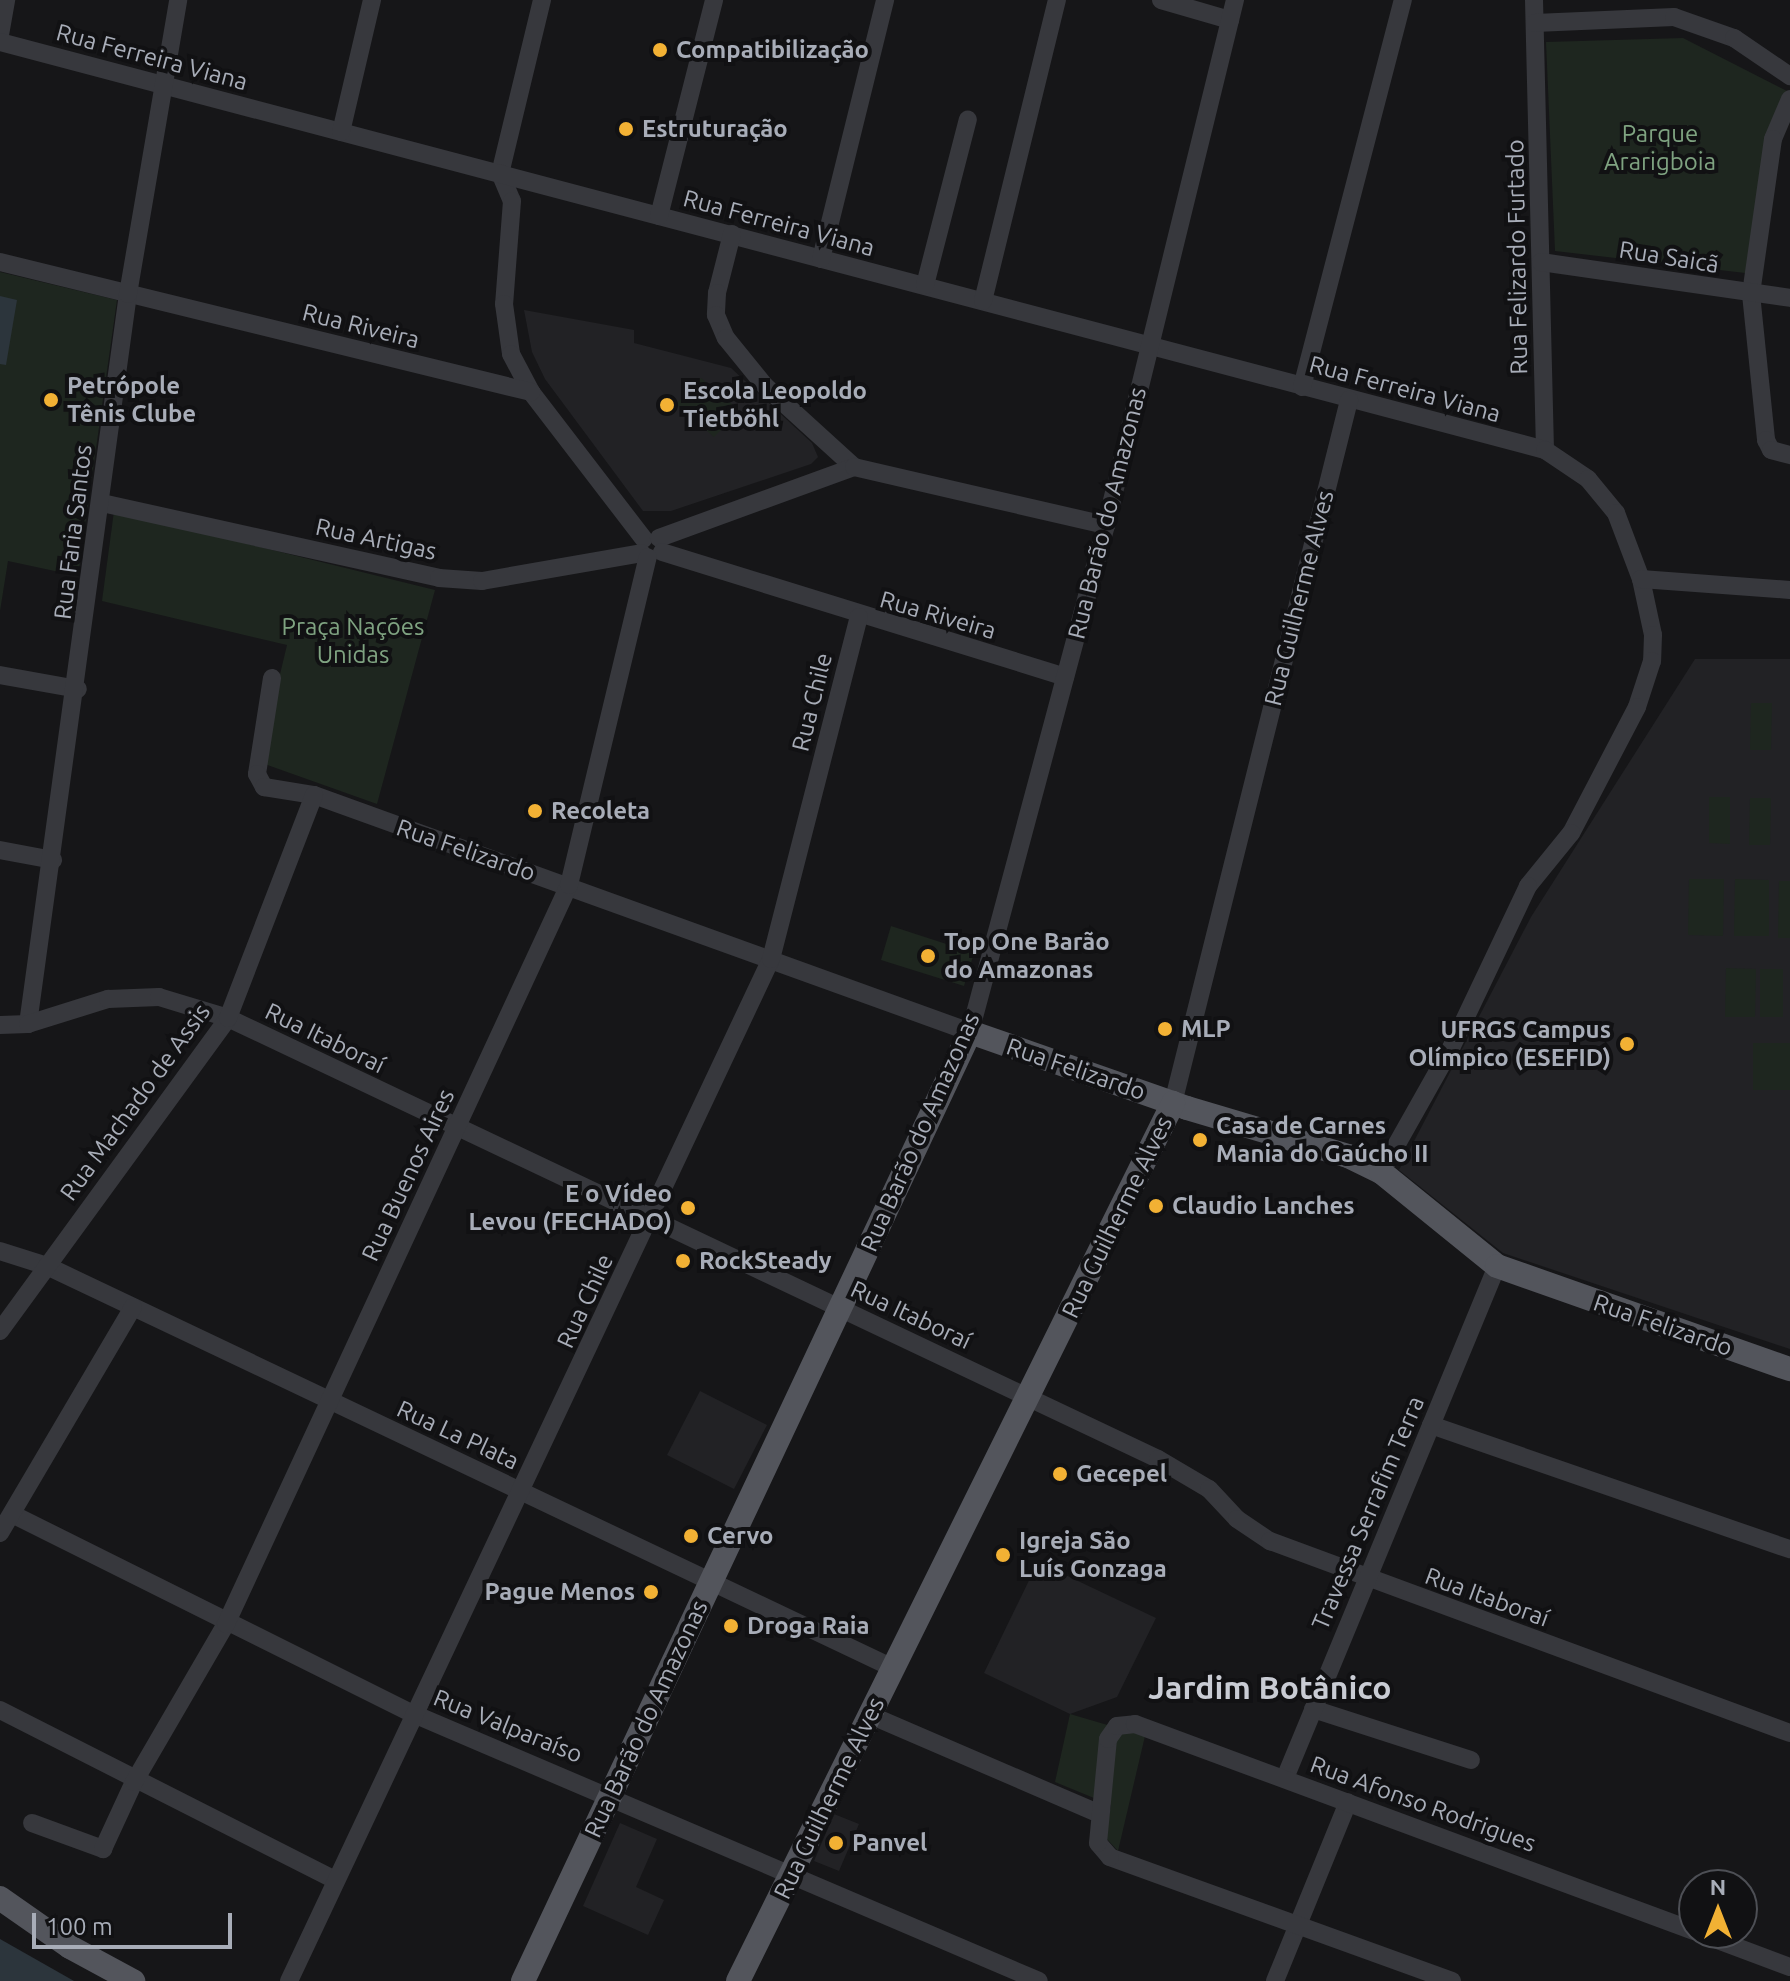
<!DOCTYPE html>
<html>
<head>
<meta charset="utf-8">
<style>
  body { margin:0 }
  #map { position:relative; width:1790px; height:1981px; overflow:hidden; background:#161618; font-family:Ubuntu,sans-serif }
  div>[style] { position:absolute }
  .built>* { inset:0; background:#222225 }
  .green>* { inset:0; background:#1e261f }
  .water>* { inset:0; background:#2c353c }
  .minor>* { height:18px; margin:-9px; padding:0 9px; transform-origin:9px; border-radius:9px; background:#37383d }
  .major>* { height:24px; margin:-12px; padding:0 12px; transform-origin:12px; border-radius:12px; background:#53555c }
  .dots>* { width:22px; height:22px; translate:-50% -50%; box-sizing:border-box; border:4px solid #111113; border-radius:50% }
  span { translate:-50% -50%; white-space:nowrap; text-align:center; line-height:1.15; -webkit-text-stroke:8px #111113; paint-order:stroke }
  .poi-label { font-size:24px; color:#a8adb8; font-weight:700 }
  .left { translate:0 -50%; text-align:left }
  .right { translate:-100% -50%; text-align:right }
  .street-label { font-size:24px; color:#a8adb8 }
  .park-label { font-size:24px; color:#7fa381 }
  .district-label { font-size:32px; color:#c9ccd4; font-weight:700 }
  .north { position:absolute; left:1678px; top:1869px; width:80px; height:80px; box-sizing:border-box; background:#111113; border:2px solid #4d4f55; border-radius:50%; rotate:0deg; font-size:22px; font-weight:700; line-height:32px; text-align:center; color:#a8adb8 }
  .north::after { content:''; display:block; margin:auto; width:28px; height:36px; background:#f2b134; clip-path:polygon(50% 0,100% 100%,50% 72%,0 100%) }
  .scale { position:absolute; left:32px; top:1913px; width:200px; height:36px; box-sizing:border-box; border:4px solid #a8adb8; border-top:0; padding-left:10px; font-size:24px; line-height:28px; white-space:nowrap; color:#a8adb8; -webkit-text-stroke:6px #111113; paint-order:stroke }
</style>
</head>
<body>
<div id="map">
  <div class="built">
    <div style="clip-path:polygon(524px 310px,634px 330px,634px 343px,731px 368px,812px 443px,818px 457px,811px 464px,671px 511px,643px 511px,545px 379px,532px 352px)"></div>
    <div style="clip-path:polygon(1695px 659px,1790px 659px,1790px 1349px,1503px 1253px,1399px 1170px,1531px 917px)"></div>
    <div style="clip-path:polygon(700px 1391px,767px 1425px,734px 1489px,667px 1455px)"></div>
    <div style="clip-path:polygon(1038px 1562px,1156px 1618px,1117px 1697px,1070px 1714px,984px 1673px)"></div>
    <div style="clip-path:polygon(834px 1814px,859px 1824px,839px 1871px,814px 1861px)"></div>
    <div style="clip-path:polygon(620px 1823px,657px 1839px,636px 1887px,664px 1900px,648px 1935px,583px 1906px)"></div>
  </div>
  <div class="green">
    <div style="clip-path:polygon(1683px 38px,1789px 92px,1754px 274px,1555px 251px,1546px 42px)"></div>
    <div style="clip-path:polygon(0 272px,117px 300px,78px 576px,8px 561px,0 611px)"></div>
    <div style="clip-path:polygon(701px 378px,740px 411px,714px 437px,676px 404px)"></div>
    <div style="clip-path:polygon(114px 511px,435px 590px,377px 804px,259px 762px,287px 645px,102px 601px)"></div>
    <div style="clip-path:polygon(1751px 703px,1772px 703px,1771px 750px,1750px 750px)"></div>
    <div style="clip-path:polygon(1709px 797px,1730px 797px,1730px 844px,1709px 843px)"></div>
    <div style="clip-path:polygon(1750px 798px,1771px 798px,1770px 845px,1749px 845px)"></div>
    <div style="clip-path:polygon(1689px 879px,1724px 879px,1723px 936px,1688px 935px)"></div>
    <div style="clip-path:polygon(1735px 879px,1769px 880px,1769px 936px,1734px 936px)"></div>
    <div style="clip-path:polygon(1779px 881px,1790px 881px,1790px 938px,1778px 938px)"></div>
    <div style="clip-path:polygon(891px 926px,974px 953px,964px 986px,881px 960px)"></div>
    <div style="clip-path:polygon(1726px 968px,1756px 969px,1755px 1017px,1725px 1017px)"></div>
    <div style="clip-path:polygon(1760px 969px,1783px 969px,1783px 1017px,1760px 1017px)"></div>
    <div style="clip-path:polygon(1753px 1043px,1790px 1043px,1790px 1090px,1753px 1090px)"></div>
    <div style="clip-path:polygon(1070px 1714px,1145px 1736px,1118px 1851px,1105px 1837px,1111px 1805px,1055px 1782px)"></div>
  </div>
  <div class="water">
    <div style="clip-path:polygon(0 296px,17px 300px,6px 365px,0 364px)"></div>
    <div style="clip-path:polygon(0 1939px,74px 1981px,0 1981px)"></div>
  </div>
  <div class="minor">
    <div style="left:542px;top:0;width:178px;rotate:103.6deg"></div>
    <div style="left:500px;top:173px;width:30px;rotate:67deg"></div>
    <div style="left:512px;top:201px;width:103px;rotate:94.4deg"></div>
    <div style="left:504px;top:304px;width:50px;rotate:82deg"></div>
    <div style="left:511px;top:354px;width:43px;rotate:62.2deg"></div>
    <div style="left:531px;top:392px;width:185px;rotate:52.5deg"></div>
    <div style="left:1161px;top:0;width:72px;rotate:16.2deg"></div>
    <div style="left:1534px;top:0;width:450px;rotate:88.6deg"></div>
    <div style="left:1535px;top:23px;width:139px;rotate:-2.5deg"></div>
    <div style="left:1674px;top:17px;width:64px;rotate:19.3deg"></div>
    <div style="left:1734px;top:38px;width:68px;rotate:34.2deg"></div>
    <div style="left:0;top:35px;width:36px;rotate:-80deg"></div>
    <div style="left:0;top:42px;width:1598px;rotate:14.79deg"></div>
    <div style="left:1545px;top:450px;width:52px;rotate:34deg"></div>
    <div style="left:1588px;top:479px;width:44px;rotate:50.5deg"></div>
    <div style="left:1616px;top:513px;width:71px;rotate:69.3deg"></div>
    <div style="left:1641px;top:579px;width:57px;rotate:77.9deg"></div>
    <div style="left:1653px;top:635px;width:26px;rotate:92deg"></div>
    <div style="left:1652px;top:661px;width:48px;rotate:108.1deg"></div>
    <div style="left:1637px;top:707px;width:142px;rotate:117.6deg"></div>
    <div style="left:1571px;top:833px;width:68px;rotate:129.1deg"></div>
    <div style="left:1528px;top:886px;width:179px;rotate:115.4deg"></div>
    <div style="left:1451px;top:1048px;width:142px;rotate:119.4deg"></div>
    <div style="left:1790px;top:99px;width:43px;rotate:113deg"></div>
    <div style="left:1773px;top:139px;width:157px;rotate:98.1deg"></div>
    <div style="left:1751px;top:294px;width:147px;rotate:84.1deg"></div>
    <div style="left:1766px;top:440px;width:11px;rotate:63deg"></div>
    <div style="left:1771px;top:450px;width:20px;rotate:15deg"></div>
    <div style="left:341px;top:132px;width:136px;rotate:-76.8deg"></div>
    <div style="left:659px;top:216px;width:223px;rotate:-75.7deg"></div>
    <div style="left:732px;top:234px;width:61px;rotate:104.3deg"></div>
    <div style="left:717px;top:293px;width:22px;rotate:93deg"></div>
    <div style="left:716px;top:315px;width:25px;rotate:67deg"></div>
    <div style="left:726px;top:338px;width:62px;rotate:50.9deg"></div>
    <div style="left:765px;top:386px;width:120px;rotate:42.3deg"></div>
    <div style="left:821px;top:259px;width:267px;rotate:-76.1deg"></div>
    <div style="left:0;top:262px;width:547px;rotate:13.76deg"></div>
    <div style="left:1541px;top:262px;width:252px;rotate:8.2deg"></div>
    <div style="left:925px;top:285px;width:171px;rotate:-75.5deg"></div>
    <div style="left:983px;top:301px;width:310px;rotate:-76.2deg"></div>
    <div style="left:1302px;top:387px;width:400px;rotate:-75.4deg"></div>
    <div style="left:102px;top:503px;width:345px;rotate:12.5deg"></div>
    <div style="left:439px;top:578px;width:43px;rotate:4deg"></div>
    <div style="left:482px;top:581px;width:162px;rotate:-9.9deg"></div>
    <div style="left:659px;top:538px;width:208px;rotate:-20deg"></div>
    <div style="left:854px;top:467px;width:259px;rotate:13deg"></div>
    <div style="left:662px;top:552px;width:422px;rotate:17.2deg"></div>
    <div style="left:1641px;top:579px;width:149px;rotate:4.2deg"></div>
    <div style="left:0;top:675px;width:79px;rotate:10.2deg"></div>
    <div style="left:272px;top:678px;width:97px;rotate:98.9deg"></div>
    <div style="left:257px;top:774px;width:15px;rotate:62deg"></div>
    <div style="left:264px;top:787px;width:51px;rotate:9.1deg"></div>
    <div style="left:314px;top:795px;width:697px;rotate:19.86deg"></div>
    <div style="left:970px;top:1032px;width:525px;rotate:-74.98deg"></div>
    <div style="left:1106px;top:525px;width:541px;rotate:-76.2deg"></div>
    <div style="left:0;top:850px;width:54px;rotate:10.7deg"></div>
    <div style="left:28px;top:1024px;width:737px;rotate:-82.2deg"></div>
    <div style="left:128px;top:294px;width:298px;rotate:-80.3deg"></div>
    <div style="left:0;top:1025px;width:28px;rotate:-2deg"></div>
    <div style="left:28px;top:1024px;width:84px;rotate:-17.4deg"></div>
    <div style="left:108px;top:999px;width:51px;rotate:-2.2deg"></div>
    <div style="left:159px;top:997px;width:72px;rotate:16.9deg"></div>
    <div style="left:228px;top:1018px;width:1029px;rotate:25.37deg"></div>
    <div style="left:1158px;top:1459px;width:59px;rotate:30.5deg"></div>
    <div style="left:1209px;top:1489px;width:41px;rotate:47deg"></div>
    <div style="left:1237px;top:1519px;width:40px;rotate:34deg"></div>
    <div style="left:1270px;top:1541px;width:554px;rotate:20.27deg"></div>
    <div style="left:1173px;top:1103px;width:725px;rotate:-75.94deg"></div>
    <div style="left:0;top:1251px;width:49px;rotate:17.7deg"></div>
    <div style="left:47px;top:1266px;width:937px;rotate:25.42deg"></div>
    <div style="left:0;top:1331px;width:387px;rotate:-53.9deg"></div>
    <div style="left:228px;top:1018px;width:239px;rotate:-68.9deg"></div>
    <div style="left:1431px;top:1425px;width:380px;rotate:19.1deg"></div>
    <div style="left:12px;top:1514px;width:451px;rotate:26.5deg"></div>
    <div style="left:416px;top:1715px;width:677px;rotate:23.12deg"></div>
    <div style="left:0;top:1533px;width:262px;rotate:-59.5deg"></div>
    <div style="left:1313px;top:1709px;width:166px;rotate:17.9deg"></div>
    <div style="left:0;top:1710px;width:373px;rotate:26.9deg"></div>
    <div style="left:870px;top:1715px;width:250px;rotate:23.3deg"></div>
    <div style="left:1285px;top:1778px;width:554px;rotate:-67.51deg"></div>
    <div style="left:32px;top:1823px;width:76px;rotate:20.1deg"></div>
    <div style="left:103px;top:1849px;width:74px;rotate:-65.2deg"></div>
    <div style="left:134px;top:1782px;width:183px;rotate:-59.8deg"></div>
    <div style="left:226px;top:1624px;width:815px;rotate:-65.1deg"></div>
    <div style="left:569px;top:885px;width:337px;rotate:-76.5deg"></div>
    <div style="left:1699px;top:1933px;width:97px;rotate:20.5deg"></div>
    <div style="left:289px;top:1981px;width:1130px;rotate:-64.75deg"></div>
    <div style="left:771px;top:959px;width:353px;rotate:-75.6deg"></div>
    <div style="left:1275px;top:1981px;width:193px;rotate:-67.8deg"></div>
    <div style="left:1452px;top:1981px;width:364px;rotate:-160.1deg"></div>
    <div style="left:1110px;top:1857px;width:18px;rotate:-131deg"></div>
    <div style="left:1098px;top:1843px;width:104px;rotate:-84.5deg"></div>
    <div style="left:1108px;top:1739px;width:16px;rotate:-55deg"></div>
    <div style="left:1117px;top:1726px;width:18px;rotate:-6deg"></div>
    <div style="left:1135px;top:1724px;width:596px;rotate:20.32deg"></div>
  </div>
  <div class="major">
    <div style="left:0;top:1898px;width:85px;rotate:35deg"></div>
    <div style="left:70px;top:1947px;width:72px;rotate:28.4deg"></div>
    <div style="left:523px;top:1981px;width:1049px;rotate:-64.78deg"></div>
    <div style="left:970px;top:1032px;width:230px;rotate:19.3deg"></div>
    <div style="left:1187px;top:1108px;width:168px;rotate:16.6deg"></div>
    <div style="left:1348px;top:1156px;width:37px;rotate:26deg"></div>
    <div style="left:1381px;top:1172px;width:149px;rotate:39deg"></div>
    <div style="left:1497px;top:1266px;width:311px;rotate:19.4deg"></div>
    <div style="left:738px;top:1981px;width:980px;rotate:-63.64deg"></div>
  </div>
  <div class="dots">
    <div style="left:660px;top:50px;background:#f2b134"></div>
    <div style="left:626px;top:129px;background:#f2b134"></div>
    <div style="left:51px;top:400px;background:#f2b134"></div>
    <div style="left:667px;top:405px;background:#f2b134"></div>
    <div style="left:535px;top:811px;background:#f2b134"></div>
    <div style="left:928px;top:956px;background:#f2b134"></div>
    <div style="left:1165px;top:1029px;background:#f2b134"></div>
    <div style="left:1627px;top:1044px;background:#f2b134"></div>
    <div style="left:1200px;top:1140px;background:#f2b134"></div>
    <div style="left:1156px;top:1206px;background:#f2b134"></div>
    <div style="left:688px;top:1208px;background:#f2b134"></div>
    <div style="left:683px;top:1261px;background:#f2b134"></div>
    <div style="left:1060px;top:1474px;background:#f2b134"></div>
    <div style="left:691px;top:1536px;background:#f2b134"></div>
    <div style="left:1003px;top:1555px;background:#f2b134"></div>
    <div style="left:651px;top:1592px;background:#f2b134"></div>
    <div style="left:731px;top:1626px;background:#f2b134"></div>
    <div style="left:836px;top:1843px;background:#f2b134"></div>
  </div>
  <div class="poi-label">
    <span class="left" style="left:676px;top:50px">Compatibilização</span>
    <span class="left" style="left:642px;top:129px">Estruturação</span>
    <span class="left" style="left:67px;top:400px">Petrópole<br>Tênis Clube</span>
    <span class="left" style="left:683px;top:405px">Escola Leopoldo<br>Tietböhl</span>
    <span class="left" style="left:551px;top:811px">Recoleta</span>
    <span class="left" style="left:944px;top:956px">Top One Barão<br>do Amazonas</span>
    <span class="left" style="left:1181px;top:1029px">MLP</span>
    <span class="right" style="left:1611px;top:1044px">UFRGS Campus<br>Olímpico (ESEFID)</span>
    <span class="left" style="left:1216px;top:1140px">Casa de Carnes<br>Mania do Gaúcho II</span>
    <span class="right" style="left:672px;top:1208px">E o Vídeo<br>Levou (FECHADO)</span>
    <span class="left" style="left:1172px;top:1206px">Claudio Lanches</span>
    <span class="left" style="left:699px;top:1261px">RockSteady</span>
    <span class="left" style="left:1076px;top:1474px">Gecepel</span>
    <span class="left" style="left:707px;top:1536px">Cervo</span>
    <span class="left" style="left:1019px;top:1555px">Igreja São<br>Luís Gonzaga</span>
    <span class="right" style="left:635px;top:1592px">Pague Menos</span>
    <span class="left" style="left:747px;top:1626px">Droga Raia</span>
    <span class="left" style="left:852px;top:1843px">Panvel</span>
  </div>
  <div class="street-label">
    <span style="left:152px;top:57px;rotate:15deg">Rua Ferreira Viana</span>
    <span style="left:779px;top:223px;rotate:15deg">Rua Ferreira Viana</span>
    <span style="left:1517px;top:257px;rotate:-91deg">Rua Felizardo Furtado</span>
    <span style="left:1669px;top:257px;rotate:9deg">Rua Saicã</span>
    <span style="left:361px;top:326px;rotate:14deg">Rua Riveira</span>
    <span style="left:1405px;top:389px;rotate:15deg">Rua Ferreira Viana</span>
    <span style="left:1107px;top:513px;rotate:-76deg">Rua Barão do Amazonas</span>
    <span style="left:73px;top:532px;rotate:-83deg">Rua Faria Santos</span>
    <span style="left:376px;top:539px;rotate:12deg">Rua Artigas</span>
    <span style="left:1299px;top:598px;rotate:-76deg">Rua Guilherme Alves</span>
    <span style="left:938px;top:615px;rotate:16deg">Rua Riveira</span>
    <span style="left:812px;top:702px;rotate:-76deg">Rua Chile</span>
    <span style="left:466px;top:850px;rotate:19deg">Rua Felizardo</span>
    <span style="left:325px;top:1038px;rotate:26deg">Rua Itaboraí</span>
    <span style="left:1076px;top:1069px;rotate:19deg">Rua Felizardo</span>
    <span style="left:135px;top:1102px;rotate:-54deg">Rua Machado de Assis</span>
    <span style="left:920px;top:1132px;rotate:-66deg">Rua Barão do Amazonas</span>
    <span style="left:408px;top:1175px;rotate:-65deg">Rua Buenos Aires</span>
    <span style="left:1117px;top:1217px;rotate:-64deg">Rua Guilherme Alves</span>
    <span style="left:585px;top:1301px;rotate:-65deg">Rua Chile</span>
    <span style="left:911px;top:1315px;rotate:25deg">Rua Itaboraí</span>
    <span style="left:1663px;top:1325px;rotate:19deg">Rua Felizardo</span>
    <span style="left:458px;top:1435px;rotate:25deg">Rua La Plata</span>
    <span style="left:1368px;top:1513px;rotate:-67deg">Travessa Serrafim Terra</span>
    <span style="left:1487px;top:1597px;rotate:20deg">Rua Itaboraí</span>
    <span style="left:646px;top:1719px;rotate:-65deg">Rua Barão do Amazonas</span>
    <span style="left:508px;top:1726px;rotate:22deg">Rua Valparaíso</span>
    <span style="left:829px;top:1798px;rotate:-64deg">Rua Guilherme Alves</span>
    <span style="left:1423px;top:1804px;rotate:20deg">Rua Afonso Rodrigues</span>
  </div>
  <div class="park-label">
    <span style="left:1660px;top:148px">Parque<br>Ararigboia</span>
    <span style="left:353px;top:641px">Praça Nações<br>Unidas</span>
  </div>
  <div class="district-label">
    <span style="left:1270px;top:1687px">Jardim Botânico</span>
  </div>
  <div class="north">N</div>
  <div class="scale">100 m</div>
</div>
</body>
</html>
